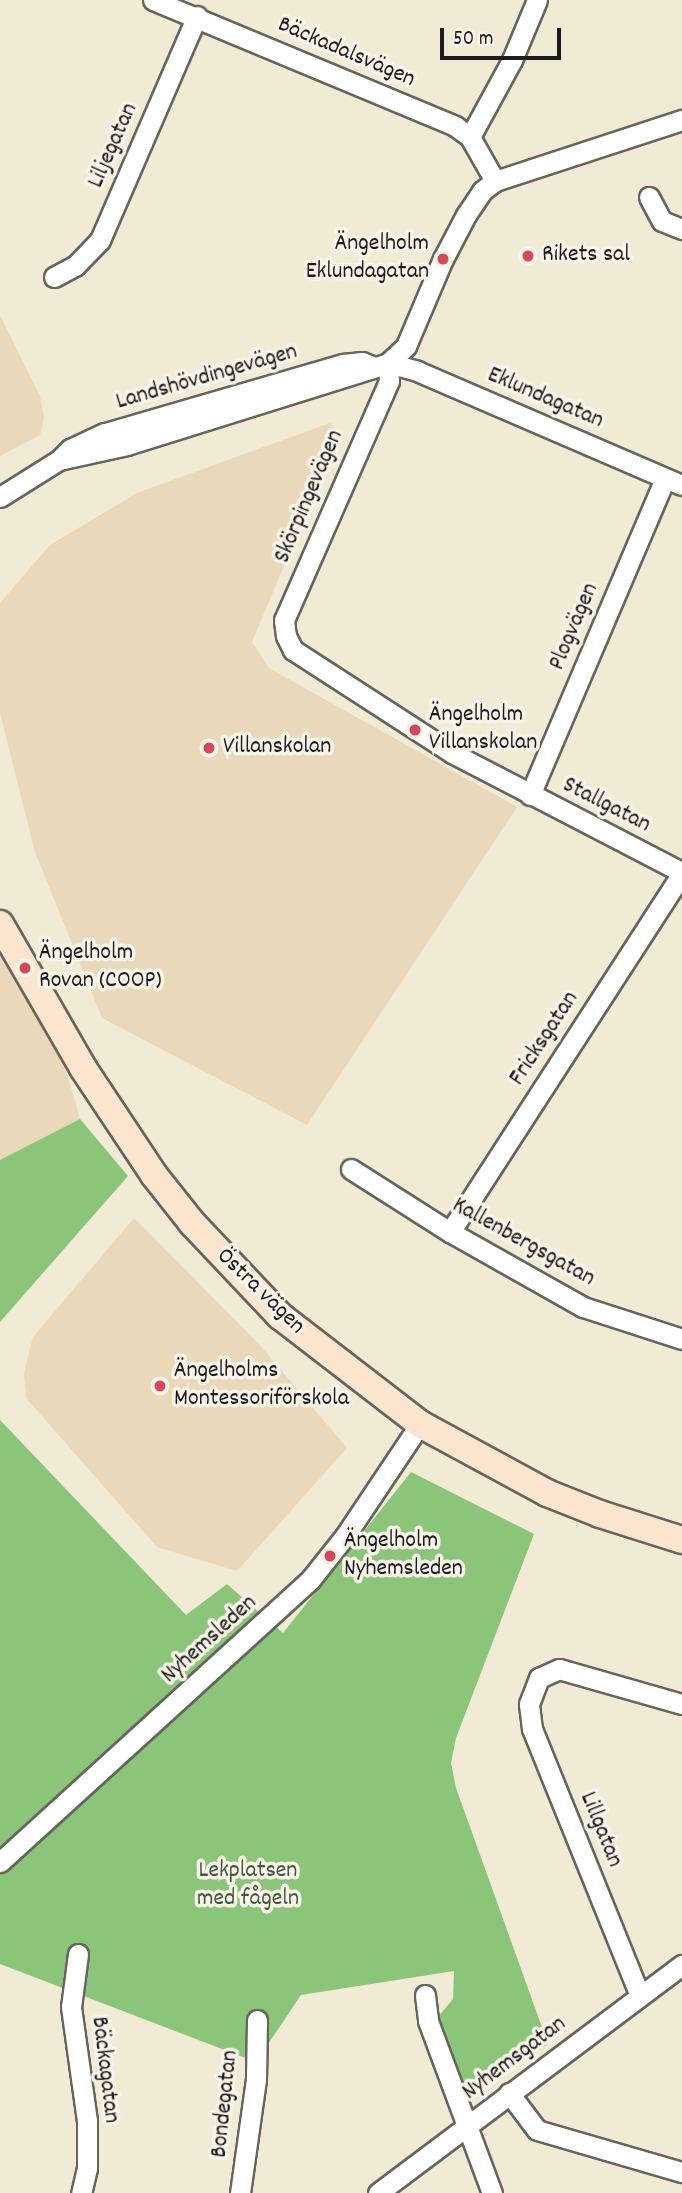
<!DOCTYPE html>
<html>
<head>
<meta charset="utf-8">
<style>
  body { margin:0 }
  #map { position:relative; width:682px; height:2193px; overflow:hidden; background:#f1ead5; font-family:Dekko,sans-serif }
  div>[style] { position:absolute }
  .built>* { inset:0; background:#ead8ba }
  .green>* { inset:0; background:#8ac57a }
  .roads { filter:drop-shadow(2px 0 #67645d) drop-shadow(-2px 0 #67645d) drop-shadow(0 2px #67645d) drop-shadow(0 -2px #67645d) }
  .street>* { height:19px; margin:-9.5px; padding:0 9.5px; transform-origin:9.5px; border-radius:9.5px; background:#fff }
  .secondary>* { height:26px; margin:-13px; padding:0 13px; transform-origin:13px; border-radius:13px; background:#fbe5cf }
  .dots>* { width:19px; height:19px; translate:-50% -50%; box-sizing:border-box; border:4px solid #f7f3e8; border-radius:50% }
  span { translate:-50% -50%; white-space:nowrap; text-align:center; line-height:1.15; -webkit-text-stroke:7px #f7f3e8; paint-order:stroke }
  .street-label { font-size:24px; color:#1c1c1c }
  .poi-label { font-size:24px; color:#1c1c1c }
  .right { translate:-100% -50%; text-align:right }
  .left { translate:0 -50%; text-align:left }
  .park-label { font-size:24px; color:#42573d }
  .scale { position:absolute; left:440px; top:28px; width:121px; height:32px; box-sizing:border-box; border:4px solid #1c1c1c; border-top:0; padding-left:9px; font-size:21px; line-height:24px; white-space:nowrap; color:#1c1c1c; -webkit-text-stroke:5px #f7f3e8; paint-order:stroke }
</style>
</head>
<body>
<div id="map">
  <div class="built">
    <div style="clip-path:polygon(0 315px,40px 396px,44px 418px,40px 435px,0 456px)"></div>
    <div style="clip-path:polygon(330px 423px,340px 432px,252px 642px,269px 668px,517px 807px,307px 1125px,102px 1018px,35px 852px,0 713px,0 603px,50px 545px,137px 493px)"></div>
    <div style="clip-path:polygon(0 950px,63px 1060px,80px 1119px,0 1160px)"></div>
    <div style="clip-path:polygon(134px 1218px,258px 1343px,347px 1448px,237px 1571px,157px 1547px,26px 1398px,24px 1373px,33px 1337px)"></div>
  </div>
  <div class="green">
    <div style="clip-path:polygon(80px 1119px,128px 1176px,0 1322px,0 1160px)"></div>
    <div style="clip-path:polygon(0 1420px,186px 1615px,227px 1584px,283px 1633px,411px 1472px,534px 1534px,456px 1738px,451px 1763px,456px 1788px,548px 2044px,467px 2097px,432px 2024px,453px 1999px,454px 1971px,301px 1995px,256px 2062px,0 1964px)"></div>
  </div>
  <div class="roads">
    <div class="street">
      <div style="left:153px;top:0;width:327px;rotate:22.6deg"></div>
      <div style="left:455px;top:126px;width:19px;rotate:36deg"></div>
      <div style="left:470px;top:137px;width:51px;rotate:60.4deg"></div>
      <div style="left:470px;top:137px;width:88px;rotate:-61.4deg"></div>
      <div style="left:512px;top:60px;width:65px;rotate:-67.4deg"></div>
      <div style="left:649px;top:197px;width:27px;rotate:62deg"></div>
      <div style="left:662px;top:221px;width:22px;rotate:22deg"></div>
      <div style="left:54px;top:277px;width:24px;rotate:-28deg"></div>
      <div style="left:75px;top:266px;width:36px;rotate:-46deg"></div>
      <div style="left:100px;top:240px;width:244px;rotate:-66.6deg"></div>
      <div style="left:388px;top:363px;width:18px;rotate:87deg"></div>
      <div style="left:389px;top:381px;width:261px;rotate:113.7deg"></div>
      <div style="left:284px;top:620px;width:16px;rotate:83deg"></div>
      <div style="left:286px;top:636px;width:16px;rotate:63deg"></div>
      <div style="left:293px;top:650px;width:189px;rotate:32.9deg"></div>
      <div style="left:452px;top:753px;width:259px;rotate:27.4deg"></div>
      <div style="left:388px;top:363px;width:30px;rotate:15deg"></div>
      <div style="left:417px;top:371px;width:288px;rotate:23.3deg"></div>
      <div style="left:59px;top:460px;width:70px;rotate:-12.4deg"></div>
      <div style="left:127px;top:445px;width:274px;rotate:-17.4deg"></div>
      <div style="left:388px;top:363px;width:25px;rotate:-43deg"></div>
      <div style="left:406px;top:346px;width:95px;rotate:-67deg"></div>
      <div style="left:443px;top:259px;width:50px;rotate:-62.4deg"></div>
      <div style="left:466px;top:215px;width:29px;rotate:-56deg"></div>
      <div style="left:482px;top:191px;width:16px;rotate:-38deg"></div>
      <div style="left:495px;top:181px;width:197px;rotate:-18.1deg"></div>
      <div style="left:0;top:497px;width:70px;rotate:-32.1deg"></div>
      <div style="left:59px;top:460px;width:16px;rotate:-45deg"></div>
      <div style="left:70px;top:449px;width:38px;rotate:-25deg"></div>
      <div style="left:105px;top:433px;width:248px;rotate:-16.2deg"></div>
      <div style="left:343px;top:364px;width:19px;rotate:-6deg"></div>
      <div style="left:362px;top:362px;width:11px;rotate:22deg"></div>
      <div style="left:530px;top:795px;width:344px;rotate:-66.9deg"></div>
      <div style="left:351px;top:1169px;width:117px;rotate:32.5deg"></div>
      <div style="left:450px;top:1232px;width:153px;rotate:29.4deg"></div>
      <div style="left:583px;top:1307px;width:104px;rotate:17.9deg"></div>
      <div style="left:450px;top:1232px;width:427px;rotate:-57.1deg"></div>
      <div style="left:0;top:1862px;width:419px;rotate:-42.3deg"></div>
      <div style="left:310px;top:1580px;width:56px;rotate:-51.5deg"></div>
      <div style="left:345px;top:1536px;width:135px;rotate:-56.2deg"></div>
      <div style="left:78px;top:1954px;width:53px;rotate:97.5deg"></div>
      <div style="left:71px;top:2007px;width:115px;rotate:82deg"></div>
      <div style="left:87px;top:2121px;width:47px;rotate:90deg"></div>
      <div style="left:87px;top:2168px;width:26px;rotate:103deg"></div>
      <div style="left:425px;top:1995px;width:26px;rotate:83deg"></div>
      <div style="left:428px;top:2021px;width:184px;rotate:69.6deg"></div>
      <div style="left:640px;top:1996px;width:288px;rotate:-112deg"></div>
      <div style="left:532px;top:1729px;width:25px;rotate:-97deg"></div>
      <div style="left:529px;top:1704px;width:28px;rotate:-69deg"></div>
      <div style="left:539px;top:1678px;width:22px;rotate:-24deg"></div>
      <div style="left:559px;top:1669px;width:128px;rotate:15.9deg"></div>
      <div style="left:509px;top:2093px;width:46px;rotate:52.9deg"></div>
      <div style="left:537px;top:2130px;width:151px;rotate:16.2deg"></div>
      <div style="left:240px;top:2193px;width:115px;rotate:-82deg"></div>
      <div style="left:256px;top:2079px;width:59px;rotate:-89deg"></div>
      <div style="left:378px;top:2193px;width:380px;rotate:-36.9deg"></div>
    </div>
    <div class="secondary">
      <div style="left:0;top:924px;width:166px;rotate:60deg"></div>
      <div style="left:83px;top:1068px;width:128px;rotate:56.4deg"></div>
      <div style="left:154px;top:1175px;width:63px;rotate:51.5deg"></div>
      <div style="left:193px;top:1224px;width:127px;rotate:46.6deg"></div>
      <div style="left:280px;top:1316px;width:177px;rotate:37.6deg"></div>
      <div style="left:420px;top:1424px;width:145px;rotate:28.5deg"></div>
      <div style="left:547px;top:1493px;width:57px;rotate:21.6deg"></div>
      <div style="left:600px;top:1514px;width:86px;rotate:17.6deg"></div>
    </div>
  </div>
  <div class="dots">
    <div style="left:528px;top:256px;background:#d1495b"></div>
    <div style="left:443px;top:259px;background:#d1495b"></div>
    <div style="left:415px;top:730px;background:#d1495b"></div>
    <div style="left:209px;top:748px;background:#d1495b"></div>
    <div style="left:25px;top:968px;background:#d1495b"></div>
    <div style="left:160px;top:1386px;background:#d1495b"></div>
    <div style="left:330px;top:1556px;background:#d1495b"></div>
  </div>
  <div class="street-label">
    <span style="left:346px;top:53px;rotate:23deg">Bäckadalsvägen</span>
    <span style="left:114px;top:146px;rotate:-66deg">Liljegatan</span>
    <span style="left:207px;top:378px;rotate:-16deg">Landshövdingevägen</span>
    <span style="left:545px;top:399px;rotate:23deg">Eklundagatan</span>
    <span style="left:310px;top:497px;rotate:-67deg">Skörpingevägen</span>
    <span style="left:575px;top:627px;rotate:-67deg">Plogvägen</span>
    <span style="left:606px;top:806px;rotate:27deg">Stallgatan</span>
    <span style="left:545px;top:1039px;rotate:-57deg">Fricksgatan</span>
    <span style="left:523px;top:1243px;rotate:29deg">Kallenbergsgatan</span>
    <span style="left:260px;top:1292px;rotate:44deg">Östra vägen</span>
    <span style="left:210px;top:1640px;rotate:-42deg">Nyhemsleden</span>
    <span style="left:600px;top:1830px;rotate:68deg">Lillgatan</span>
    <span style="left:515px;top:2059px;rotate:-37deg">Nyhemsgatan</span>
    <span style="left:104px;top:2070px;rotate:83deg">Bäckagatan</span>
    <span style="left:226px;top:2104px;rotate:-84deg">Bondegatan</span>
  </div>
  <div class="poi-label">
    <span class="right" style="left:429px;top:259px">Ängelholm<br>Eklundagatan</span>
    <span class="left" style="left:542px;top:256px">Rikets sal</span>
    <span class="left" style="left:429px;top:730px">Ängelholm<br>Villanskolan</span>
    <span class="left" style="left:223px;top:748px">Villanskolan</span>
    <span class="left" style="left:39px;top:968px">Ängelholm<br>Rovan (COOP)</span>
    <span class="left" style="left:174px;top:1386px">Ängelholms<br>Montessoriförskola</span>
    <span class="left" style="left:344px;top:1556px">Ängelholm<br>Nyhemsleden</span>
  </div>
  <div class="park-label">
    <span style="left:248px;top:1886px">Lekplatsen<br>med fågeln</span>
  </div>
  <div class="scale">50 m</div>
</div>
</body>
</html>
